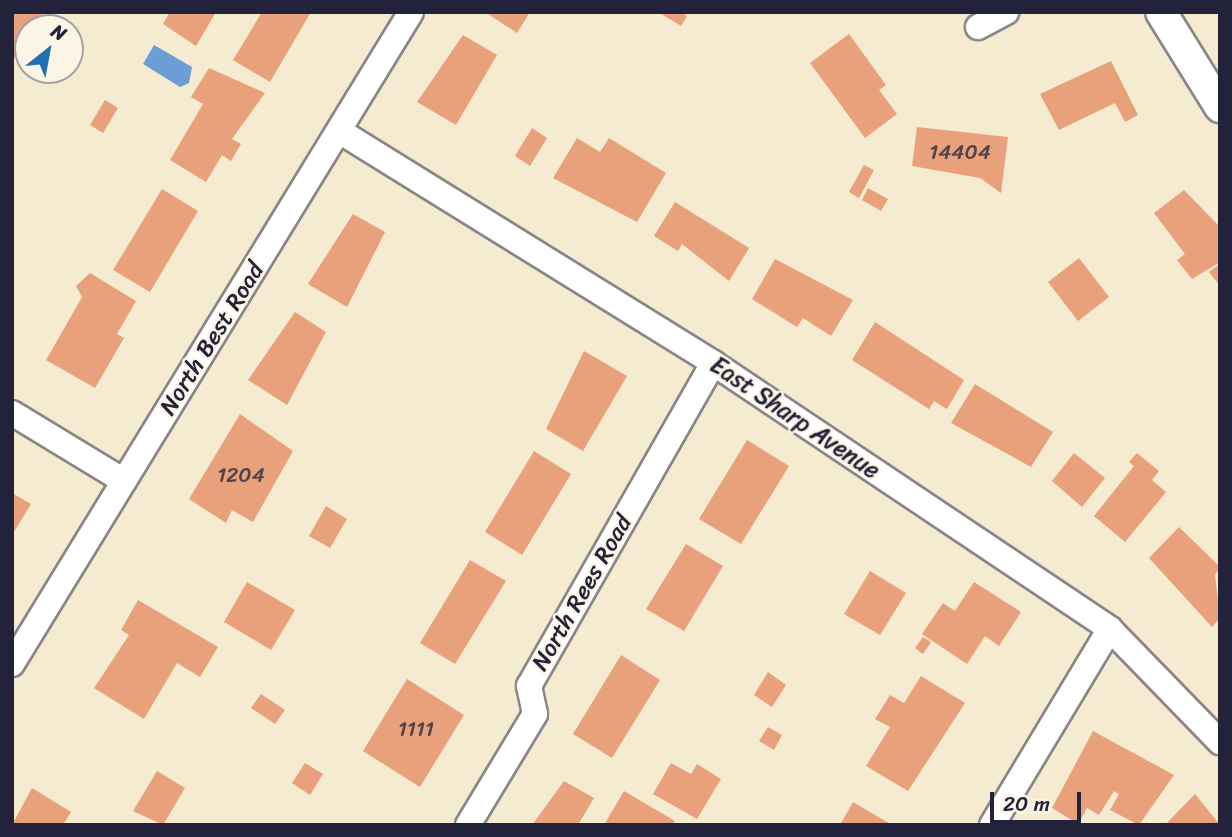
<!DOCTYPE html>
<html>
<head>
<meta charset="utf-8">
<style>
  body { margin:0 }
  #map { position:relative; width:1232px; height:837px; overflow:hidden; background:#f4ebd1; font-family:Sriracha,sans-serif }
  div>[style] { position:absolute }
  .water>* { inset:0; background:#6b9ed6 }
  .building>* { inset:0; background:#e8a17b }
  .roads { filter:drop-shadow(2px 0 #8b8686) drop-shadow(-2px 0 #8b8686) drop-shadow(0 2px #8b8686) drop-shadow(0 -2px #8b8686) }
  .minor>* { height:24px; margin:-12px; padding:0 12px; transform-origin:12px; border-radius:12px; background:#fff }
  .tertiary>* { height:30px; margin:-15px; padding:0 15px; transform-origin:15px; border-radius:15px; background:#fff }
  span { translate:-50% -50%; white-space:nowrap; text-align:center; line-height:1.15; -webkit-text-stroke:5px #fcf5e5; paint-order:stroke }
  .number-label { font-size:21px; color:#54424b }
  .number-label span { -webkit-text-stroke-width:0 }
  .street-label { font-size:24px; color:#22223b }
  .frame { position:absolute; inset:0; border:14px solid #22223b; pointer-events:none }
  .north { position:absolute; left:14px; top:14px; width:70px; height:70px; box-sizing:border-box; background:#fcf5e5; border:2px solid #a5a1a1; border-radius:50%; rotate:31deg; font-size:19px; font-weight:700; line-height:28px; text-align:center; color:#22223b }
  .north::after { content:''; display:block; margin:auto; width:24px; height:32px; background:#1f6fb2; clip-path:polygon(50% 0,100% 100%,50% 72%,0 100%) }
  .scale { position:absolute; left:990px; top:792px; width:91px; height:32px; box-sizing:border-box; border:4px solid #22223b; border-top:0; padding-left:9px; font-size:21px; line-height:24px; white-space:nowrap; color:#22223b; -webkit-text-stroke:5px #fcf5e5; paint-order:stroke }
</style>
</head>
<body>
<div id="map">
  <div class="water">
    <div style="clip-path:polygon(154px 45px,192px 67px,189px 83px,180px 87px,143px 64px)"></div>
  </div>
  <div class="building">
    <div style="clip-path:polygon(12px 12px,44px 12px,28px 28px,12px 63px)"></div>
    <div style="clip-path:polygon(170px 12px,216px 12px,196px 46px,163px 24px)"></div>
    <div style="clip-path:polygon(262px 12px,311px 12px,270px 82px,233px 60px)"></div>
    <div style="clip-path:polygon(485px 12px,530px 12px,517px 33px)"></div>
    <div style="clip-path:polygon(658px 12px,681px 12px,687px 16px,681px 26px)"></div>
    <div style="clip-path:polygon(849px 34px,886px 85px,879px 90px,897px 114px,865px 138px,810px 63px)"></div>
    <div style="clip-path:polygon(463px 35px,497px 55px,456px 125px,417px 102px)"></div>
    <div style="clip-path:polygon(1111px 61px,1138px 115px,1125px 122px,1115px 103px,1059px 130px,1040px 94px)"></div>
    <div style="clip-path:polygon(209px 68px,265px 93px,232px 139px,241px 144px,231px 161px,222px 155px,206px 182px,170px 160px,203px 104px,191px 97px)"></div>
    <div style="clip-path:polygon(105px 100px,118px 108px,103px 133px,90px 125px)"></div>
    <div style="clip-path:polygon(917px 127px,1008px 137px,1001px 193px,980px 178px,912px 166px)"></div>
    <div style="clip-path:polygon(532px 128px,547px 138px,530px 166px,515px 156px)"></div>
    <div style="clip-path:polygon(577px 138px,600px 152px,609px 138px,666px 173px,637px 222px,553px 178px)"></div>
    <div style="clip-path:polygon(864px 165px,874px 170px,859px 198px,849px 192px)"></div>
    <div style="clip-path:polygon(868px 188px,888px 199px,881px 211px,862px 200px)"></div>
    <div style="clip-path:polygon(162px 189px,198px 211px,150px 292px,113px 270px)"></div>
    <div style="clip-path:polygon(1184px 190px,1220px 227px,1220px 262px,1192px 279px,1177px 260px,1185px 254px,1154px 213px)"></div>
    <div style="clip-path:polygon(675px 202px,749px 248px,729px 281px,682px 244px,678px 251px,654px 236px)"></div>
    <div style="clip-path:polygon(353px 214px,385px 232px,347px 307px,308px 284px)"></div>
    <div style="clip-path:polygon(1079px 258px,1109px 297px,1078px 321px,1048px 282px)"></div>
    <div style="clip-path:polygon(775px 259px,853px 300px,831px 336px,803px 318px,797px 327px,752px 299px)"></div>
    <div style="clip-path:polygon(1220px 264px,1220px 286px,1209px 272px)"></div>
    <div style="clip-path:polygon(90px 273px,136px 301px,117px 334px,124px 338px,95px 388px,46px 360px,82px 297px,76px 286px)"></div>
    <div style="clip-path:polygon(295px 312px,326px 332px,287px 405px,248px 380px)"></div>
    <div style="clip-path:polygon(875px 322px,964px 380px,947px 409px,934px 401px,929px 409px,852px 360px)"></div>
    <div style="clip-path:polygon(584px 351px,627px 376px,583px 451px,546px 429px)"></div>
    <div style="clip-path:polygon(975px 384px,1053px 432px,1031px 467px,951px 423px)"></div>
    <div style="clip-path:polygon(240px 414px,293px 451px,253px 522px,232px 510px,226px 523px,189px 499px)"></div>
    <div style="clip-path:polygon(747px 440px,789px 466px,741px 544px,699px 519px)"></div>
    <div style="clip-path:polygon(534px 451px,571px 474px,522px 555px,485px 532px)"></div>
    <div style="clip-path:polygon(1074px 453px,1105px 478px,1082px 507px,1052px 481px)"></div>
    <div style="clip-path:polygon(1137px 453px,1159px 471px,1152px 480px,1166px 492px,1125px 542px,1094px 516px,1134px 466px,1129px 462px)"></div>
    <div style="clip-path:polygon(12px 493px,31px 504px,12px 535px)"></div>
    <div style="clip-path:polygon(326px 506px,347px 519px,330px 548px,309px 536px)"></div>
    <div style="clip-path:polygon(1179px 527px,1220px 567px,1215px 575px,1220px 618px,1212px 627px,1149px 558px)"></div>
    <div style="clip-path:polygon(686px 544px,723px 566px,684px 631px,646px 609px)"></div>
    <div style="clip-path:polygon(470px 560px,506px 581px,455px 664px,420px 643px)"></div>
    <div style="clip-path:polygon(870px 571px,906px 593px,880px 635px,844px 614px)"></div>
    <div style="clip-path:polygon(247px 582px,295px 610px,271px 650px,224px 622px)"></div>
    <div style="clip-path:polygon(974px 582px,1021px 612px,999px 646px,985px 636px,967px 664px,922px 634px,943px 603px,955px 611px)"></div>
    <div style="clip-path:polygon(138px 600px,218px 647px,200px 677px,177px 663px,144px 719px,94px 688px,129px 635px,121px 630px)"></div>
    <div style="clip-path:polygon(923px 637px,931px 642px,923px 654px,915px 648px)"></div>
    <div style="clip-path:polygon(621px 655px,660px 680px,612px 758px,573px 734px)"></div>
    <div style="clip-path:polygon(768px 672px,786px 685px,772px 707px,754px 695px)"></div>
    <div style="clip-path:polygon(921px 676px,965px 703px,908px 791px,866px 766px,890px 727px,875px 719px,890px 695px,904px 703px)"></div>
    <div style="clip-path:polygon(407px 679px,464px 715px,420px 787px,363px 751px)"></div>
    <div style="clip-path:polygon(261px 694px,285px 710px,275px 724px,251px 708px)"></div>
    <div style="clip-path:polygon(768px 727px,782px 735px,774px 750px,759px 741px)"></div>
    <div style="clip-path:polygon(1093px 731px,1174px 775px,1139px 825px,1110px 810px,1119px 794px,1114px 791px,1099px 815px,1087px 808px,1078px 824px,1052px 808px)"></div>
    <div style="clip-path:polygon(305px 763px,323px 774px,310px 795px,292px 783px)"></div>
    <div style="clip-path:polygon(671px 763px,691px 774px,697px 764px,721px 779px,697px 819px,653px 794px)"></div>
    <div style="clip-path:polygon(157px 771px,185px 788px,163px 825px,133px 811px)"></div>
    <div style="clip-path:polygon(564px 781px,594px 798px,578px 825px,532px 825px)"></div>
    <div style="clip-path:polygon(32px 788px,71px 812px,63px 825px,12px 825px)"></div>
    <div style="clip-path:polygon(624px 791px,675px 821px,672px 825px,604px 825px)"></div>
    <div style="clip-path:polygon(1195px 794px,1220px 825px,1165px 825px)"></div>
    <div style="clip-path:polygon(853px 802px,892px 825px,840px 825px)"></div>
  </div>
  <div class="roads">
    <div class="minor">
      <div style="left:978px;top:27px;width:32px;rotate:-28deg"></div>
      <div style="left:341px;top:132px;width:438px;rotate:31.8deg"></div>
      <div style="left:713px;top:363px;width:478px;rotate:33.8deg"></div>
      <div style="left:1110px;top:629px;width:158px;rotate:45.8deg"></div>
      <div style="left:12px;top:413px;width:131px;rotate:31.3deg"></div>
      <div style="left:12px;top:664px;width:764px;rotate:-58.53deg"></div>
      <div style="left:468px;top:825px;width:130px;rotate:-58.9deg"></div>
      <div style="left:535px;top:714px;width:29px;rotate:-102deg"></div>
      <div style="left:529px;top:686px;width:372px;rotate:-60.3deg"></div>
      <div style="left:992px;top:825px;width:229px;rotate:-59deg"></div>
    </div>
    <div class="tertiary">
      <div style="left:1161px;top:12px;width:112px;rotate:58.2deg"></div>
    </div>
  </div>
  <div class="number-label">
    <span style="left:960px;top:152px">14404</span>
    <span style="left:241px;top:475px">1204</span>
    <span style="left:416px;top:729px">1111</span>
  </div>
  <div class="street-label">
    <span style="left:212px;top:339px;rotate:-58deg">North Best Road</span>
    <span style="left:795px;top:418px;rotate:34deg">East Sharp Avenue</span>
    <span style="left:582px;top:593px;rotate:-60deg">North Rees Road</span>
  </div>
  <div class="frame"></div>
  <div class="north">N</div>
  <div class="scale">20 m</div>
</div>
</body>
</html>
